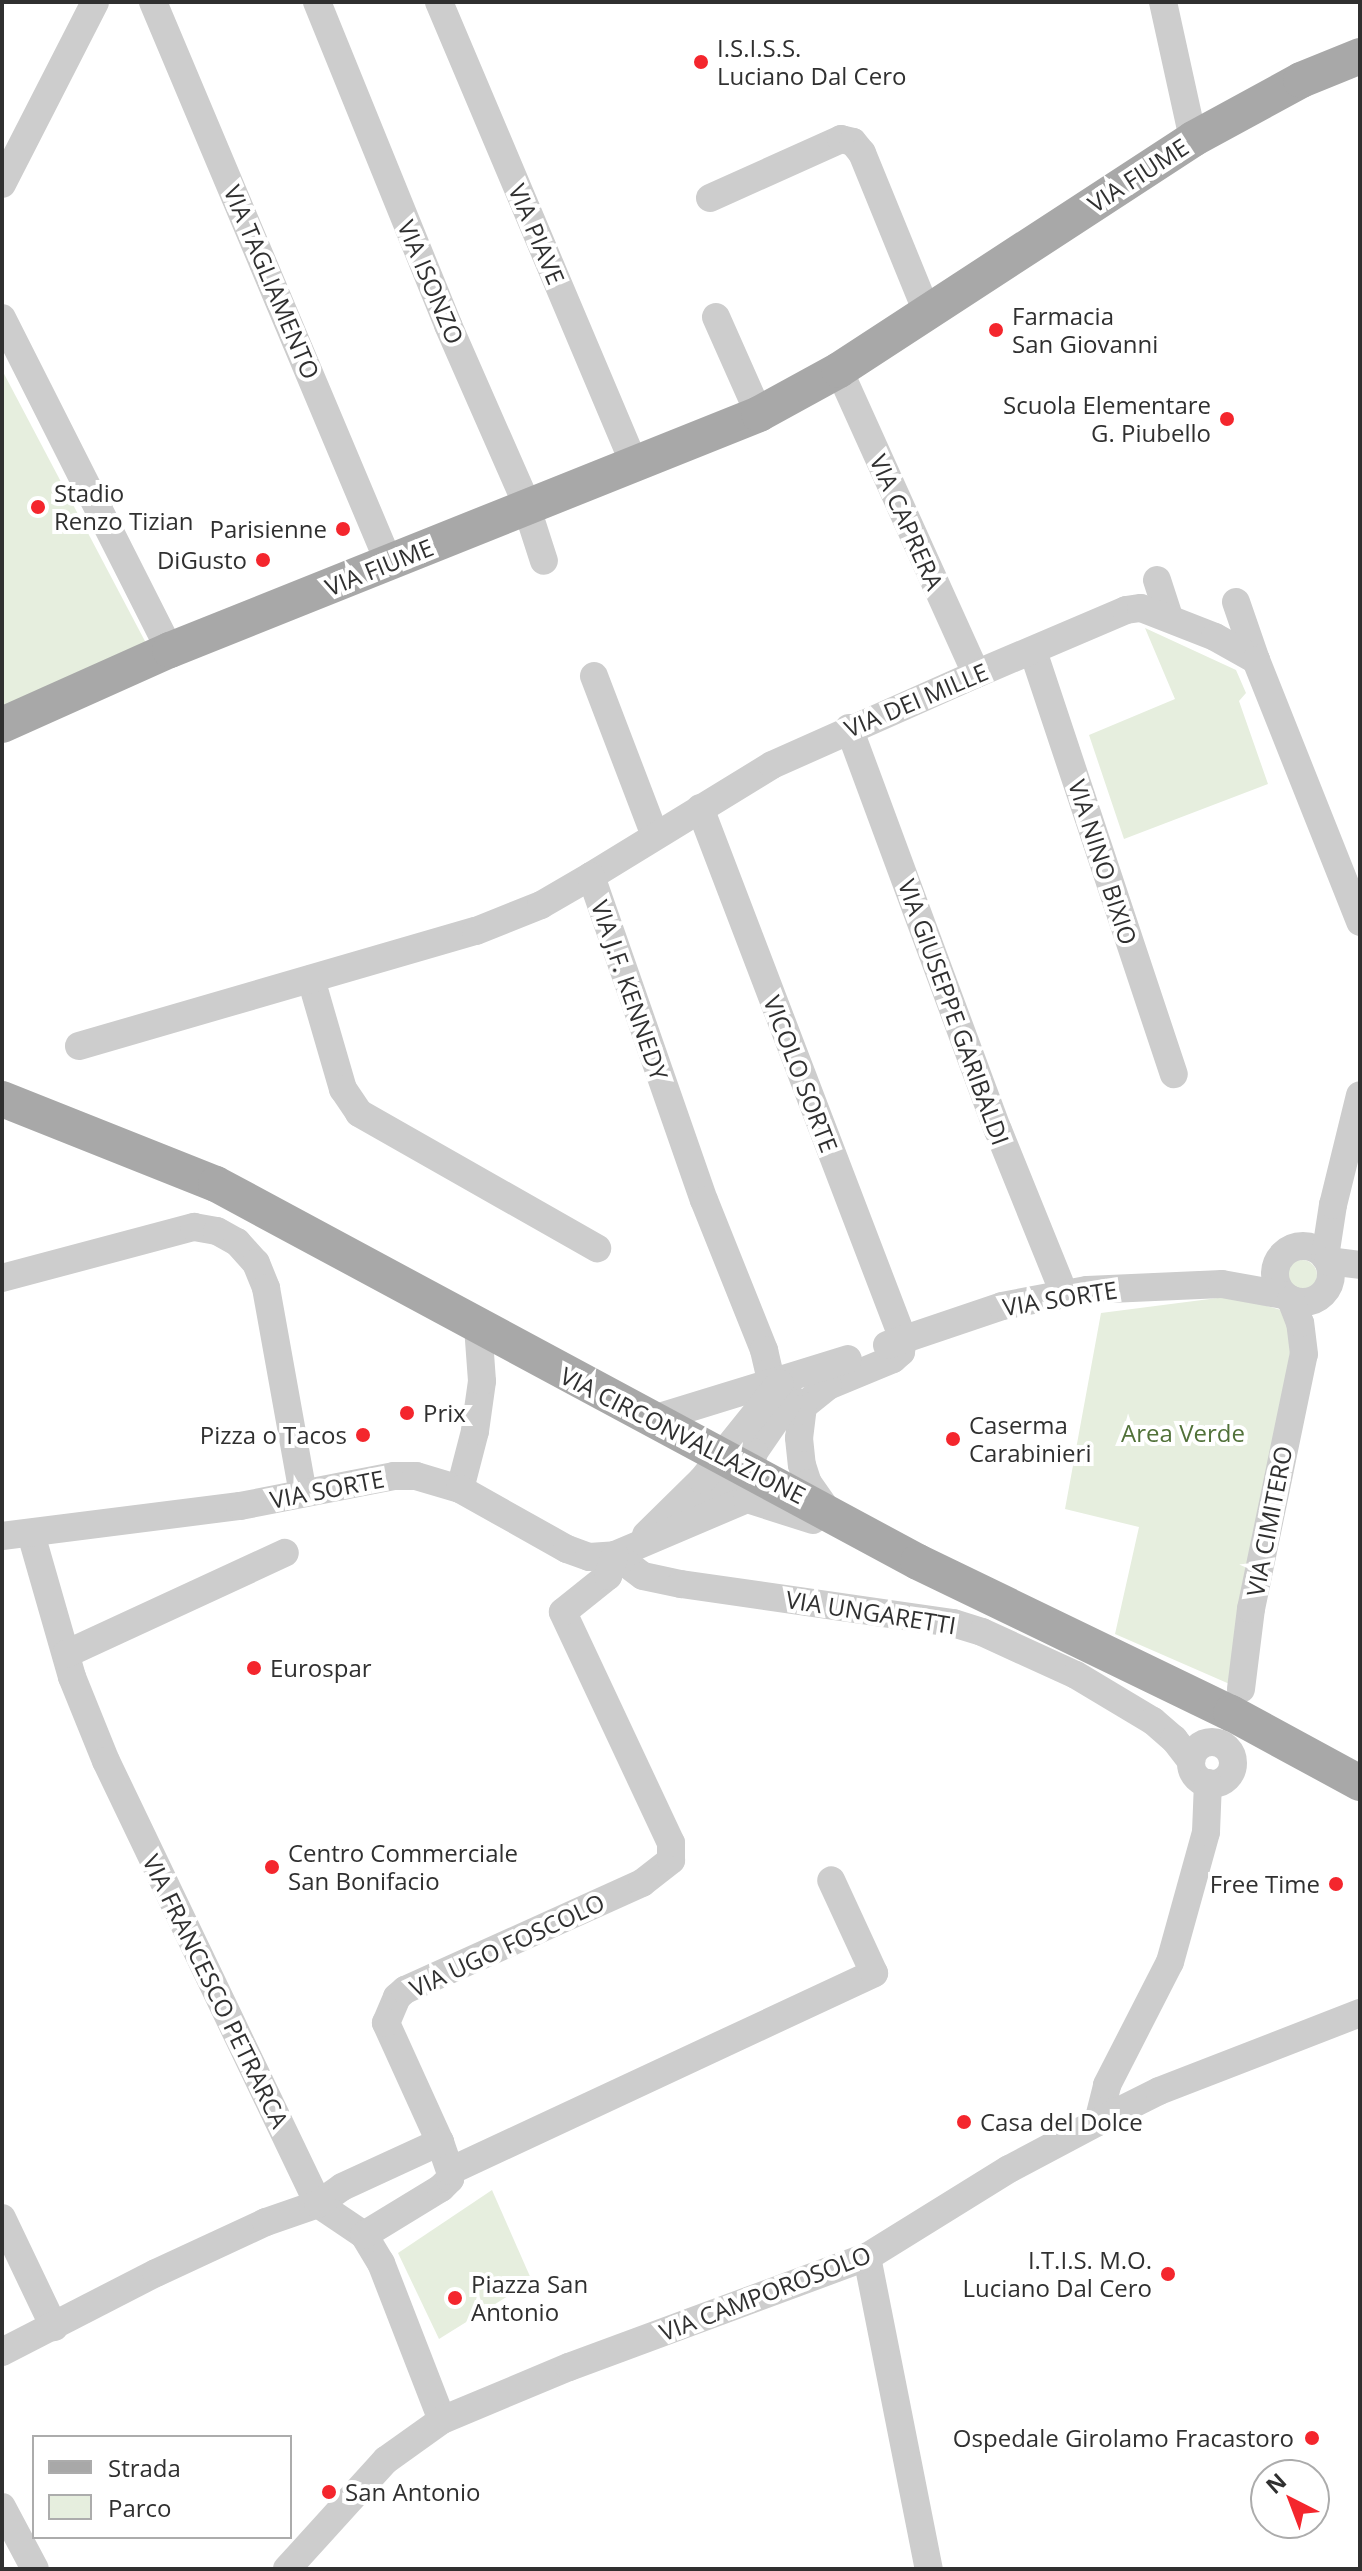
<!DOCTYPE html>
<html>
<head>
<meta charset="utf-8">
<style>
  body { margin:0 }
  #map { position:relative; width:1362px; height:2571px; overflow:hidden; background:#fff; font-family:"Open Sans",sans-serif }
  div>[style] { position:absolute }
  .green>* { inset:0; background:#e6eede }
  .round { border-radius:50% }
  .minor>* { height:28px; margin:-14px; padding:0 14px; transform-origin:14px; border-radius:14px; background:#cdcdcd }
  .minor>.ring { margin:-14px; padding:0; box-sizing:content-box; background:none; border:28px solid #cdcdcd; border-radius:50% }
  .major>* { height:36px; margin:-18px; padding:0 18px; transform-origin:18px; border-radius:18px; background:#a8a8a8 }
  .dots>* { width:22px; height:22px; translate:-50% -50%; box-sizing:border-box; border:4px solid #fff; border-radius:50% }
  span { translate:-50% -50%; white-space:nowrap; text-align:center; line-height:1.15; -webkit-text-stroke:8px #fff; paint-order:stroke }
  .poi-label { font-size:24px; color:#303030 }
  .left { translate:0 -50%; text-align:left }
  .right { translate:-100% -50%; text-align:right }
  .street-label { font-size:24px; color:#303030 }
  .park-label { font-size:24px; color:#517139 }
  .frame { position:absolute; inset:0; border:4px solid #303030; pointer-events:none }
  .legend { position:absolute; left:32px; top:2435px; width:260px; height:104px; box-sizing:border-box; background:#fff; border:2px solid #acacac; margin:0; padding:10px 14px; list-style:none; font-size:24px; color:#303030 }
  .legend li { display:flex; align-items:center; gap:16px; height:40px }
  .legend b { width:40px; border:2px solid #acacac }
  .north { position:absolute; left:1250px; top:2459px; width:80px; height:80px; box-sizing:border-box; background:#fff; border:2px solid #acacac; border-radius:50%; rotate:318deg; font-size:22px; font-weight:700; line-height:32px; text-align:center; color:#303030 }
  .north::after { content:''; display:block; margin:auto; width:28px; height:36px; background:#f4262d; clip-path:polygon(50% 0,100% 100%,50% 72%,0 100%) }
</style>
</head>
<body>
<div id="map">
  <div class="green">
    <div style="clip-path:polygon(2px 370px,147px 645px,2px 708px)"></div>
    <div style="clip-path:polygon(1145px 628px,1236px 670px,1246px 693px,1239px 701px,1268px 784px,1124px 839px,1089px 735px,1175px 699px)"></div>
    <div class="round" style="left:1287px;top:1260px;width:30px;height:30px"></div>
    <div style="clip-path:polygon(1233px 1296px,1291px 1313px,1288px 1422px,1241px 1689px,1115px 1634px,1139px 1527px,1065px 1509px,1101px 1313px)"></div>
    <div style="clip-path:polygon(492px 2190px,532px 2281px,439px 2339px,398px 2253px)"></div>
  </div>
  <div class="minor">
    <div style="left:153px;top:2px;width:609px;rotate:67.18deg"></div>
    <div style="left:317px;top:2px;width:349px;rotate:67.9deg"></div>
    <div style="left:448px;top:325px;width:187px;rotate:66.3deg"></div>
    <div style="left:523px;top:496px;width:68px;rotate:72.1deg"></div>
    <div style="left:439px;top:2px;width:504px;rotate:67.1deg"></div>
    <div style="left:1163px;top:2px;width:140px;rotate:77.6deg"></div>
    <div style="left:2px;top:184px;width:204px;rotate:-62.9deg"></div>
    <div style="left:710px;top:198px;width:144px;rotate:-24.2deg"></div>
    <div style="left:841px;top:139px;width:12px;rotate:14deg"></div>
    <div style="left:853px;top:142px;width:14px;rotate:51deg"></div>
    <div style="left:862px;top:153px;width:172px;rotate:67.8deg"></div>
    <div style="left:716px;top:317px;width:106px;rotate:66.1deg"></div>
    <div style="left:2px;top:318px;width:372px;rotate:63.2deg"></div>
    <div style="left:839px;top:370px;width:333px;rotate:65.7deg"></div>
    <div style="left:1157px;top:580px;width:39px;rotate:72deg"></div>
    <div style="left:1236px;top:602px;width:61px;rotate:71deg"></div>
    <div style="left:1033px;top:651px;width:446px;rotate:71.6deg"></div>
    <div style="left:594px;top:676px;width:171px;rotate:69.1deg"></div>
    <div style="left:849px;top:728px;width:429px;rotate:69.7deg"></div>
    <div style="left:998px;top:1130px;width:176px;rotate:68deg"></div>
    <div style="left:700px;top:808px;width:568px;rotate:69.08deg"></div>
    <div style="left:903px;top:1339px;width:13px;rotate:99deg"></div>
    <div style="left:901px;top:1352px;width:11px;rotate:139deg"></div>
    <div style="left:893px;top:1359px;width:70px;rotate:157.4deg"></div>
    <div style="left:828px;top:1386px;width:32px;rotate:141deg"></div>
    <div style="left:803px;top:1406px;width:32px;rotate:97deg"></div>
    <div style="left:799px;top:1438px;width:27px;rotate:84deg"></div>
    <div style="left:802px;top:1465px;width:19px;rotate:72deg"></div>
    <div style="left:808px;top:1483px;width:33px;rotate:55deg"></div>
    <div style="left:591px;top:876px;width:212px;rotate:-31.5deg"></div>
    <div style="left:772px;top:765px;width:223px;rotate:-24deg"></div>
    <div style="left:976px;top:674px;width:163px;rotate:-23.1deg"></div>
    <div style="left:1126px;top:610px;width:15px;rotate:-8deg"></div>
    <div style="left:1141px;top:608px;width:79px;rotate:21.4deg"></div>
    <div style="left:1215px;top:637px;width:47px;rotate:29.3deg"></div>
    <div style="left:1256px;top:660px;width:282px;rotate:68.3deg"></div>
    <div style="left:311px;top:979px;width:115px;rotate:73.8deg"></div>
    <div style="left:343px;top:1089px;width:29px;rotate:56deg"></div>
    <div style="left:359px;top:1113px;width:274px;rotate:29.6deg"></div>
    <div style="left:79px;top:1046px;width:413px;rotate:-16.2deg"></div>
    <div style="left:476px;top:931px;width:70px;rotate:-21.8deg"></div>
    <div style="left:541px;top:905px;width:58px;rotate:-30.1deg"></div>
    <div style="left:591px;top:876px;width:343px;rotate:70.8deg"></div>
    <div style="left:704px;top:1200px;width:162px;rotate:68.2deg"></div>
    <div style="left:764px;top:1350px;width:23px;rotate:77deg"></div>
    <div style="left:769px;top:1372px;width:30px;rotate:49deg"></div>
    <div style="left:789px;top:1395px;width:9px;rotate:103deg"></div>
    <div style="left:787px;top:1404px;width:58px;rotate:124.5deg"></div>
    <div style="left:754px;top:1452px;width:17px;rotate:103deg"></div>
    <div style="left:750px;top:1469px;width:80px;rotate:138.5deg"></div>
    <div class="ring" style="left:1275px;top:1246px;width:28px;height:28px"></div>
    <div style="left:1325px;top:1257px;width:53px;rotate:-81.3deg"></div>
    <div style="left:1333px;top:1205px;width:113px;rotate:-76.2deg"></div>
    <div style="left:1328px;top:1261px;width:32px;rotate:7deg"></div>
    <div style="left:2px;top:1278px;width:199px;rotate:-14.9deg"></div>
    <div style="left:194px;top:1227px;width:23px;rotate:10deg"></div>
    <div style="left:217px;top:1231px;width:23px;rotate:29deg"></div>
    <div style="left:237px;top:1242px;width:28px;rotate:48deg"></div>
    <div style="left:256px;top:1263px;width:27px;rotate:68deg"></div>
    <div style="left:266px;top:1288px;width:208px;rotate:79.8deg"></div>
    <div style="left:887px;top:1345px;width:121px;rotate:-18.7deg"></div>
    <div style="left:1002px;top:1306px;width:86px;rotate:-10.7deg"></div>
    <div style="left:1087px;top:1290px;width:135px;rotate:-2.5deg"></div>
    <div style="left:1222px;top:1284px;width:62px;rotate:10.2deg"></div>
    <div style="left:650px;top:1420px;width:207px;rotate:-17.1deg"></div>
    <div style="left:460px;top:1489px;width:60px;rotate:-75.5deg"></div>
    <div style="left:475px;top:1431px;width:50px;rotate:-82deg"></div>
    <div style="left:482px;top:1381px;width:54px;rotate:-94.2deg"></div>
    <div style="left:31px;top:1534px;width:149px;rotate:74deg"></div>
    <div style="left:72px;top:1677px;width:91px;rotate:68deg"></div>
    <div style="left:106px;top:1761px;width:491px;rotate:64.4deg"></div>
    <div style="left:318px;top:2204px;width:55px;rotate:34deg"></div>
    <div style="left:364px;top:2235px;width:33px;rotate:59deg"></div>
    <div style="left:381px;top:2263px;width:168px;rotate:68.8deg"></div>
    <div style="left:646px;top:1535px;width:78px;rotate:-44.5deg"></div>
    <div style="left:702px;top:1480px;width:124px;rotate:-51.2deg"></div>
    <div style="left:2px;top:1536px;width:240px;rotate:-7.2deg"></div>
    <div style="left:240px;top:1506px;width:157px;rotate:-11deg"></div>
    <div style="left:394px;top:1476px;width:22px"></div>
    <div style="left:416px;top:1476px;width:46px;rotate:16.5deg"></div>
    <div style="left:460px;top:1489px;width:123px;rotate:29.3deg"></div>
    <div style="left:567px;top:1549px;width:23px;rotate:20deg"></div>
    <div style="left:589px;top:1557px;width:26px;rotate:-4deg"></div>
    <div style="left:615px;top:1555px;width:143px;rotate:-23deg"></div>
    <div style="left:747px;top:1499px;width:69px;rotate:17.7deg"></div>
    <div style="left:615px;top:1555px;width:35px;rotate:37deg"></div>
    <div style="left:643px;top:1576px;width:39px;rotate:12deg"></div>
    <div style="left:681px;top:1584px;width:275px;rotate:8.2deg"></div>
    <div style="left:953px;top:1623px;width:30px;rotate:17deg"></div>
    <div style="left:982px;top:1632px;width:103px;rotate:24.6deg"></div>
    <div style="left:1076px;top:1675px;width:90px;rotate:30.9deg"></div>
    <div style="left:1153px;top:1721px;width:28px;rotate:41deg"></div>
    <div style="left:1174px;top:1739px;width:28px;rotate:52deg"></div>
    <div style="left:66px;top:1654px;width:241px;rotate:-24.8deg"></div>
    <div style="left:1241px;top:1689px;width:81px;rotate:-82.9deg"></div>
    <div style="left:1251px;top:1609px;width:260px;rotate:-78.3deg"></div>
    <div style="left:1304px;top:1354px;width:31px;rotate:-97deg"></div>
    <div style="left:1300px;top:1323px;width:25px;rotate:-111deg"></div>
    <div class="ring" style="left:1191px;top:1742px;width:14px;height:14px"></div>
    <div style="left:1098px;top:2122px;width:38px;rotate:-76deg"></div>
    <div style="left:1107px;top:2085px;width:138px;rotate:-62.9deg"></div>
    <div style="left:1170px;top:1962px;width:135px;rotate:-74.5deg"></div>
    <div style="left:1206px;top:1832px;width:49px;rotate:-87.7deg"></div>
    <div style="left:450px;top:2171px;width:468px;rotate:-25deg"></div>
    <div style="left:874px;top:1973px;width:102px;rotate:-114.8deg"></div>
    <div style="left:2px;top:2218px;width:121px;rotate:64.5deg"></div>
    <div style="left:364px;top:2235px;width:90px;rotate:-31.4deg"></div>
    <div style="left:441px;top:2188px;width:13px;rotate:-45deg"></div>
    <div style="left:450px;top:2179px;width:8px;rotate:-90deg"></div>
    <div style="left:450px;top:2171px;width:31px;rotate:-109deg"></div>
    <div style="left:440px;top:2142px;width:131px;rotate:-114.4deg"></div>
    <div style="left:386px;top:2023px;width:28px;rotate:-67deg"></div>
    <div style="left:397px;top:1997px;width:11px;rotate:-41deg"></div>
    <div style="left:405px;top:1990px;width:260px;rotate:-24.3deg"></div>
    <div style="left:642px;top:1883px;width:37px;rotate:-38deg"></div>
    <div style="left:671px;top:1860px;width:17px;rotate:-90deg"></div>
    <div style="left:671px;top:1843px;width:255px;rotate:-115.1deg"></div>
    <div style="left:563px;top:1612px;width:58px;rotate:-38.7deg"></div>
    <div style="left:608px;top:1576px;width:22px;rotate:-72deg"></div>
    <div style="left:867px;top:2257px;width:318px;rotate:78.8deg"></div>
    <div style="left:2px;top:2352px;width:173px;rotate:-27.2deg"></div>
    <div style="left:156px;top:2273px;width:121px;rotate:-24.9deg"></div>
    <div style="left:266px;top:2222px;width:55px;rotate:-19.1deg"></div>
    <div style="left:318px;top:2204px;width:29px;rotate:-35deg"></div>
    <div style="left:342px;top:2187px;width:108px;rotate:-24.7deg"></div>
    <div style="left:2px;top:2507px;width:70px;rotate:62deg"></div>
    <div style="left:287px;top:2569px;width:147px;rotate:-47.8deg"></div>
    <div style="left:386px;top:2460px;width:69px;rotate:-35.5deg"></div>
    <div style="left:442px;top:2420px;width:138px;rotate:-22.7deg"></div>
    <div style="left:569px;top:2367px;width:318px;rotate:-20.3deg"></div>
    <div style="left:867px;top:2257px;width:167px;rotate:-31.8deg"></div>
    <div style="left:1009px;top:2169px;width:113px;rotate:-27.9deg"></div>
    <div style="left:1109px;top:2116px;width:56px;rotate:-26.6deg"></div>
    <div style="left:1159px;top:2091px;width:216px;rotate:-21.2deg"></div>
  </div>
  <div class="major">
    <div style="left:2px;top:725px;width:184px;rotate:-24.1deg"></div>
    <div style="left:170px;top:650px;width:635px;rotate:-21.83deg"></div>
    <div style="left:759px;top:414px;width:91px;rotate:-28.8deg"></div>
    <div style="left:839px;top:370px;width:423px;rotate:-33.1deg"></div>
    <div style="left:1193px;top:139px;width:123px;rotate:-28.6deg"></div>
    <div style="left:1301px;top:80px;width:64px;rotate:-22.1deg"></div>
    <div style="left:2px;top:1099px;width:230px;rotate:21.7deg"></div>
    <div style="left:216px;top:1184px;width:797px;rotate:28.3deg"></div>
    <div style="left:918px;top:1562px;width:348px;rotate:25.8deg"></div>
    <div style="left:1231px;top:1713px;width:147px;rotate:28.5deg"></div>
  </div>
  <div class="dots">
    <div style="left:701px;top:62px;background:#f4262d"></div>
    <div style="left:996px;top:330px;background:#f4262d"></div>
    <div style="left:1227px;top:419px;background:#f4262d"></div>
    <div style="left:38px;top:507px;background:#f4262d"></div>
    <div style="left:343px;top:529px;background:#f4262d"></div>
    <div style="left:263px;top:560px;background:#f4262d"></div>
    <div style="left:407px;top:1413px;background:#f4262d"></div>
    <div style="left:363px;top:1435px;background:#f4262d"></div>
    <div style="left:953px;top:1439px;background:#f4262d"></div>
    <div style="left:254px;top:1668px;background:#f4262d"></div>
    <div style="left:272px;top:1867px;background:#f4262d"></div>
    <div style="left:1336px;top:1884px;background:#f4262d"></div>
    <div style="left:964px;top:2122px;background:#f4262d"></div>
    <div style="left:1168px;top:2274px;background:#f4262d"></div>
    <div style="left:455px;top:2298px;background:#f4262d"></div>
    <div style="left:1312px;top:2438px;background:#f4262d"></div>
    <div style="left:329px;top:2492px;background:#f4262d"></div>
  </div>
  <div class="poi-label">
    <span class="left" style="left:717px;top:62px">I.S.I.S.S.<br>Luciano Dal Cero</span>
    <span class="left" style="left:1012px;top:330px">Farmacia<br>San Giovanni</span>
    <span class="right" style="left:1211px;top:419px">Scuola Elementare<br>G. Piubello</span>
    <span class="left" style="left:54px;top:507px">Stadio<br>Renzo Tizian</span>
    <span class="right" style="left:327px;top:529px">Parisienne</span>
    <span class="right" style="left:247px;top:560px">DiGusto</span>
    <span class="left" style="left:423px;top:1413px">Prix</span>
    <span class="left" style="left:969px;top:1439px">Caserma<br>Carabinieri</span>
    <span class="right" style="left:347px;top:1435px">Pizza o Tacos</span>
    <span class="left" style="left:270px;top:1668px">Eurospar</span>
    <span class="left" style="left:288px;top:1867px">Centro Commerciale<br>San Bonifacio</span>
    <span class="right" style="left:1320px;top:1884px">Free Time</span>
    <span class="left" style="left:980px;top:2122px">Casa del Dolce</span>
    <span class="right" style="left:1152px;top:2274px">I.T.I.S. M.O.<br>Luciano Dal Cero</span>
    <span class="left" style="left:471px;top:2298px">Piazza San<br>Antonio</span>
    <span class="right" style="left:1294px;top:2438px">Ospedale Girolamo Fracastoro</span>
    <span class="left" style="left:345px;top:2492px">San Antonio</span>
  </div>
  <div class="street-label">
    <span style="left:1138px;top:175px;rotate:-33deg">VIA FIUME</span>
    <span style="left:537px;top:234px;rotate:67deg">VIA PIAVE</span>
    <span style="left:272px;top:282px;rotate:67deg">VIA TAGLIAMENTO</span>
    <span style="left:431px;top:282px;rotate:67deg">VIA ISONZO</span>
    <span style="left:907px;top:522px;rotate:66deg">VIA CAPRERA</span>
    <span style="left:379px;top:567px;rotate:-22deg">VIA FIUME</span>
    <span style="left:916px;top:700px;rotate:-23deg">VIA DEI MILLE</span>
    <span style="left:1103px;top:862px;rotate:72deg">VIA NINO BIXIO</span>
    <span style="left:630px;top:990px;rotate:71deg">VIA J.F. KENNEDY</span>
    <span style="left:954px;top:1012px;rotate:70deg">VIA GIUSEPPE GARIBALDI</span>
    <span style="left:801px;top:1074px;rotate:69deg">VICOLO SORTE</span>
    <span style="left:1060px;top:1298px;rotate:-9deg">VIA SORTE</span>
    <span style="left:683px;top:1435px;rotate:27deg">VIA CIRCONVALLAZIONE</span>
    <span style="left:327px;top:1489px;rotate:-11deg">VIA SORTE</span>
    <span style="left:1269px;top:1521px;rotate:-79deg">VIA CIMITERO</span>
    <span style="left:871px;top:1612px;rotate:9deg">VIA UNGARETTI</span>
    <span style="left:507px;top:1945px;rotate:-25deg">VIA UGO FOSCOLO</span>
    <span style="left:216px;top:1991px;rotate:64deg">VIA FRANCESCO PETRARCA</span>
    <span style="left:765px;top:2293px;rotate:-21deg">VIA CAMPOROSOLO</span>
  </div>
  <div class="park-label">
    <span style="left:1183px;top:1433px">Area Verde</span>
  </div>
  <div class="frame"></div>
  <ul class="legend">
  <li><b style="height:10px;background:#a8a8a8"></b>Strada</li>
  <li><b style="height:22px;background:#e6eede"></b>Parco</li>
  </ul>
  <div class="north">N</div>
</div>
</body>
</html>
